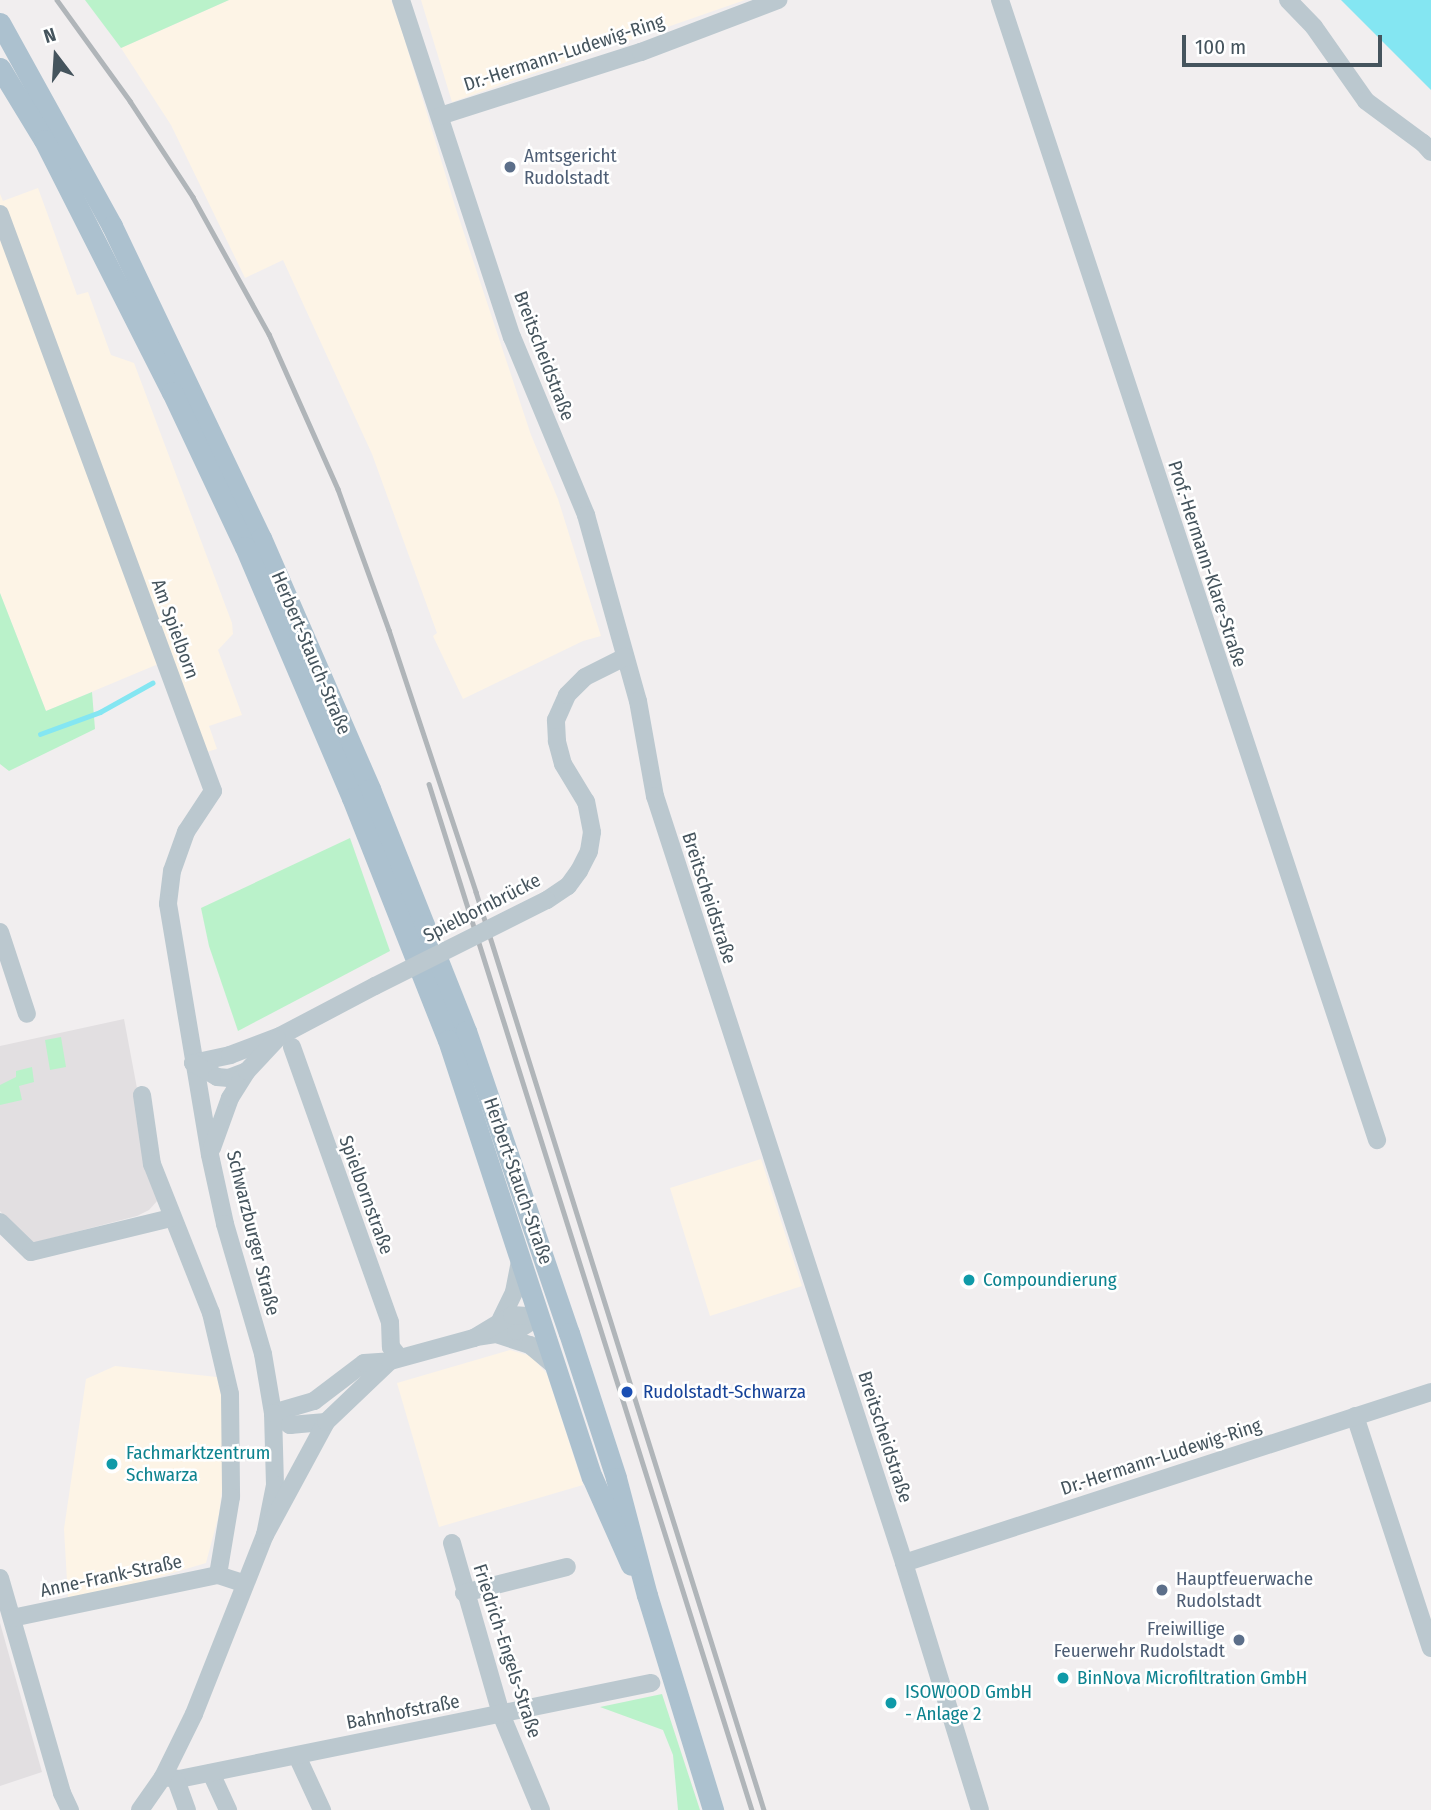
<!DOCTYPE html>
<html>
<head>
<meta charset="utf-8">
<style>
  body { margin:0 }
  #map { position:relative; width:1431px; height:1810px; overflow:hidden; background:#f1eeef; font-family:"Fira Sans Condensed",sans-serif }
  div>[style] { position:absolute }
  .commercial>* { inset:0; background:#fdf4e6 }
  .education>* { inset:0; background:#e2dfe1 }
  .green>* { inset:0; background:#baf2ca }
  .water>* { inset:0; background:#84e6f2 }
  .stream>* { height:4.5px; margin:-2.25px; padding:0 2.25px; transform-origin:2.25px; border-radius:2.25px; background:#84e6f2 }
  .minor>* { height:18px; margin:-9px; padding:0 9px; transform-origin:9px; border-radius:9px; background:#bbc8cf }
  .major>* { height:21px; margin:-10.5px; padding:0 10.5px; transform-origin:10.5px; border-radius:10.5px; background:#acc1cf }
  .rail>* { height:4.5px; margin:-2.25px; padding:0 2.25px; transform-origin:2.25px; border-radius:2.25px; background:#b0b5b9 }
  .minor-bridge>* { height:18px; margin:-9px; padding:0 9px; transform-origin:9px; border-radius:9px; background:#bbc8cf }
  .dots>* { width:19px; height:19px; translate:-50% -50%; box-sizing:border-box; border:4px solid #fff; border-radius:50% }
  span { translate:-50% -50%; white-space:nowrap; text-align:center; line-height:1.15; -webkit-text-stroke:5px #fff; paint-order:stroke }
  .street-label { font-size:19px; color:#45545d }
  .service-label { font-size:19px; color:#4e5e75 }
  .left { translate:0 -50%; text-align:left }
  .right { translate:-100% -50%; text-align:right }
  .culture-label { font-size:19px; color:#0d838f }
  .transit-label { font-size:19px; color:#164399 }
  .north { position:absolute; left:21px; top:21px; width:70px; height:70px; -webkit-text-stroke:5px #fff; paint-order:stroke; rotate:343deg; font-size:19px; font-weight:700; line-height:28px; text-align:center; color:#45545d }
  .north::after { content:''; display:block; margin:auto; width:24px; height:32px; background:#45545d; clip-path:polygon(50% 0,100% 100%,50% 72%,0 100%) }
  .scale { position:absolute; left:1182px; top:35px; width:200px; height:32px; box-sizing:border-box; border:4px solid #45545d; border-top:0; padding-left:9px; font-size:21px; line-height:24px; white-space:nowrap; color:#45545d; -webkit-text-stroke:5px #fff; paint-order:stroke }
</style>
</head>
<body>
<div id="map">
  <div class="commercial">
    <div style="clip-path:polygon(229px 0,391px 0,402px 31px,455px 206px,531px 435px,558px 499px,601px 636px,583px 641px,463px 699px,433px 636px,437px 633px,372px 454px,283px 260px,245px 278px,171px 125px,121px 48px)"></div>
    <div style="clip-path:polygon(421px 0,745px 0,452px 102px)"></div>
    <div style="clip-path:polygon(38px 188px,77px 295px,88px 292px,111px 355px,134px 363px,232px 623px,233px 634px,218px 650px,242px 715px,209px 726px,217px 749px,199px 754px,163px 662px,46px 711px,0 593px,0 194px,3px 201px)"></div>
    <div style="clip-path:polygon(761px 1159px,802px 1286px,710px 1316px,670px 1188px)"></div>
    <div style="clip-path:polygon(510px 1350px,531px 1356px,547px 1374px,583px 1485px,439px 1527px,397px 1383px)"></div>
    <div style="clip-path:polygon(115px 1366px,217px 1377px,224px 1407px,224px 1473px,219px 1514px,206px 1563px,139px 1583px,68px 1598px,64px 1529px,86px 1379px)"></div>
  </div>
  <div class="education">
    <div style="clip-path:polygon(124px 1019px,158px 1200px,149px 1210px,137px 1216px,29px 1244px,0 1211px,0 1046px)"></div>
    <div style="clip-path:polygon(0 1623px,42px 1772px,0 1786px)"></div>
  </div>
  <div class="green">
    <div style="clip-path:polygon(85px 0,229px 0,121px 48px)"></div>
    <div style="clip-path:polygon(0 593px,46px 711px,92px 692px,95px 729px,9px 771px,0 764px)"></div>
    <div style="clip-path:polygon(350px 838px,390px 951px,238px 1031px,209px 946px,201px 908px)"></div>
    <div style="clip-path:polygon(61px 1037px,66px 1067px,50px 1070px,45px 1040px)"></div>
    <div style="clip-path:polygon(32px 1067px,34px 1082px,19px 1086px,22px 1100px,0 1105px,0 1085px,16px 1077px,16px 1071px)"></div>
    <div style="clip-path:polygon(662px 1694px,700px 1810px,678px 1810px,673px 1755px,663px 1730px,600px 1707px)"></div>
  </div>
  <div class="water">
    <div style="clip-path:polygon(1341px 0,1431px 0,1431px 90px)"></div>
  </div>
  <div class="stream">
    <div style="left:40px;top:734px;width:64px;rotate:-20.1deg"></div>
    <div style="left:100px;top:712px;width:60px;rotate:-29.1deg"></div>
  </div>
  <div class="minor">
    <div style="left:401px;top:0;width:355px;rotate:71.8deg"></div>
    <div style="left:512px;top:337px;width:193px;rotate:67.4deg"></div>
    <div style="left:586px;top:515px;width:193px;rotate:74.4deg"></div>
    <div style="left:638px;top:701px;width:97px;rotate:79.9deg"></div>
    <div style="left:655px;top:796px;width:806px;rotate:72.01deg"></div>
    <div style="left:904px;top:1563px;width:258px;rotate:72.9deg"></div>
    <div style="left:1000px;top:0;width:1201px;rotate:71.7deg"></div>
    <div style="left:1288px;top:0;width:37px;rotate:46deg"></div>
    <div style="left:1314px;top:27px;width:90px;rotate:54.9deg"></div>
    <div style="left:1366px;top:101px;width:71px;rotate:36.4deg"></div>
    <div style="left:1423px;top:143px;width:12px;rotate:48deg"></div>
    <div style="left:440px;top:116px;width:211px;rotate:-17.7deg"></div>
    <div style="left:641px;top:52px;width:147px;rotate:-20.8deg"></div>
    <div style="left:0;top:214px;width:615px;rotate:69.74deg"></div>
    <div style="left:213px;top:791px;width:49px;rotate:123.4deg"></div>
    <div style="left:186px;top:832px;width:41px;rotate:109.7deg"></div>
    <div style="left:172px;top:871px;width:33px;rotate:97deg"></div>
    <div style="left:168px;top:904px;width:254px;rotate:80.5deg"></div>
    <div style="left:210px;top:1155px;width:71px;rotate:77.7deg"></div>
    <div style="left:225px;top:1224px;width:135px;rotate:73.7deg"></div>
    <div style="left:263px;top:1354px;width:60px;rotate:80.4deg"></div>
    <div style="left:273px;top:1413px;width:72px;rotate:88.4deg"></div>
    <div style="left:275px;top:1485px;width:51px;rotate:101.3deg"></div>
    <div style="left:547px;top:900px;width:25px;rotate:-34deg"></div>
    <div style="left:568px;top:886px;width:19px;rotate:-54deg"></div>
    <div style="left:579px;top:871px;width:22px;rotate:-63deg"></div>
    <div style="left:589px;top:851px;width:19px;rotate:-81deg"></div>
    <div style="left:592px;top:832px;width:31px;rotate:-101deg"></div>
    <div style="left:586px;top:802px;width:44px;rotate:-121.2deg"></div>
    <div style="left:563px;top:764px;width:24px;rotate:-105deg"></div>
    <div style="left:557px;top:741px;width:21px;rotate:-93deg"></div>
    <div style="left:556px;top:720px;width:27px;rotate:-66deg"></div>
    <div style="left:567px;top:695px;width:25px;rotate:-45deg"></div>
    <div style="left:585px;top:677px;width:45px;rotate:-26.6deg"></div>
    <div style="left:0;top:932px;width:86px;rotate:71.8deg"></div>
    <div style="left:292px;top:1047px;width:292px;rotate:70.4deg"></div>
    <div style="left:390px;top:1322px;width:25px;rotate:88deg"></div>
    <div style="left:391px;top:1347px;width:13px;rotate:51deg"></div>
    <div style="left:193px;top:1063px;width:38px;rotate:-12deg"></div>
    <div style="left:230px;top:1055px;width:53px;rotate:-20.8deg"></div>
    <div style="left:280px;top:1036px;width:107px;rotate:-27.8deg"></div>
    <div style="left:193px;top:1063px;width:28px;rotate:30deg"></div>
    <div style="left:217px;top:1077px;width:12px;rotate:5deg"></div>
    <div style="left:229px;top:1078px;width:19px;rotate:-21deg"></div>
    <div style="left:142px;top:1095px;width:70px;rotate:81.8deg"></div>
    <div style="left:152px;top:1164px;width:160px;rotate:68.4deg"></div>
    <div style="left:211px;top:1313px;width:83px;rotate:76.8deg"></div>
    <div style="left:230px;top:1394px;width:103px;rotate:89.4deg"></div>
    <div style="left:231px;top:1497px;width:79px;rotate:99.5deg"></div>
    <div style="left:212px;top:1148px;width:53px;rotate:-70.2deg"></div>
    <div style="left:230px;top:1098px;width:32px;rotate:-58deg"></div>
    <div style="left:247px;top:1071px;width:44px;rotate:-46.8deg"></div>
    <div style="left:0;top:1222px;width:43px;rotate:44.1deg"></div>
    <div style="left:31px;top:1252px;width:144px;rotate:-13.7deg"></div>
    <div style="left:501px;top:1319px;width:30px;rotate:-64deg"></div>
    <div style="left:514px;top:1292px;width:32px;rotate:-79deg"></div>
    <div style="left:499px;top:1335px;width:33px;rotate:18deg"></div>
    <div style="left:530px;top:1345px;width:30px;rotate:40deg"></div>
    <div style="left:476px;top:1337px;width:40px;rotate:-8.5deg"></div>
    <div style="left:516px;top:1331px;width:26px;rotate:-32deg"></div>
    <div style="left:273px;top:1413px;width:43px;rotate:-16.3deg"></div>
    <div style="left:314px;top:1401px;width:63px;rotate:-37.2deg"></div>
    <div style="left:364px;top:1363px;width:26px;rotate:-4deg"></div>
    <div style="left:273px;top:1413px;width:21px;rotate:35deg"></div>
    <div style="left:290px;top:1425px;width:36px;rotate:-5deg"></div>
    <div style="left:1355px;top:1416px;width:244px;rotate:71.9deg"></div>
    <div style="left:452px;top:1543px;width:178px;rotate:74deg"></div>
    <div style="left:501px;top:1714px;width:104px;rotate:67.4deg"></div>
    <div style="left:904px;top:1563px;width:554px;rotate:-17.98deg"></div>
    <div style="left:0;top:1578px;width:224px;rotate:73.9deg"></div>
    <div style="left:62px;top:1793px;width:19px;rotate:65deg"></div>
    <div style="left:464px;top:1593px;width:106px;rotate:-14.2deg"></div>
    <div style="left:12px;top:1618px;width:210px;rotate:-11.8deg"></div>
    <div style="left:218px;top:1575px;width:28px;rotate:18deg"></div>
    <div style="left:297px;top:1756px;width:60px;rotate:65.2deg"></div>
    <div style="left:211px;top:1773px;width:41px;rotate:65.3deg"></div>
    <div style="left:163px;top:1777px;width:16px;rotate:7deg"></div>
    <div style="left:179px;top:1779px;width:482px;rotate:-11.5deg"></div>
    <div style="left:176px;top:1780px;width:32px;rotate:70deg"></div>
    <div style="left:140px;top:1810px;width:40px;rotate:-55.1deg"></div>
    <div style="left:163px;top:1777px;width:70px;rotate:-63.8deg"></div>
    <div style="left:194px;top:1714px;width:193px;rotate:-68.4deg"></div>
    <div style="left:265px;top:1535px;width:128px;rotate:-61.6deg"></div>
    <div style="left:326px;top:1422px;width:88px;rotate:-43.6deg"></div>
    <div style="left:390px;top:1361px;width:87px;rotate:-15.3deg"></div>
    <div style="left:474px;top:1338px;width:44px;rotate:-31.2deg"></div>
    <div style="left:512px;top:1315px;width:26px;rotate:4deg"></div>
  </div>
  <div class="major">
    <div style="left:0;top:23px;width:232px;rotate:61.1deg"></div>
    <div style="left:112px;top:226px;width:346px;rotate:64.5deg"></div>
    <div style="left:261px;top:538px;width:274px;rotate:66.5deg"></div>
    <div style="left:370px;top:789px;width:146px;rotate:68.3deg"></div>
    <div style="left:424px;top:925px;width:114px;rotate:68.4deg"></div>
    <div style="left:466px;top:1031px;width:319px;rotate:71.2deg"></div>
    <div style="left:569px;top:1333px;width:152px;rotate:72deg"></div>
    <div style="left:616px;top:1478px;width:121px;rotate:75.2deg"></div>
    <div style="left:647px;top:1595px;width:225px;rotate:72.9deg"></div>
    <div style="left:0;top:68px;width:84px;rotate:58.6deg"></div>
    <div style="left:44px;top:140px;width:283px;rotate:63.1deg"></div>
    <div style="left:172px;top:392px;width:171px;rotate:64.8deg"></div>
    <div style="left:245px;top:547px;width:273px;rotate:66.9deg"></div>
    <div style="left:352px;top:798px;width:260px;rotate:68.4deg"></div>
    <div style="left:448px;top:1040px;width:460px;rotate:71.8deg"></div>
    <div style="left:592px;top:1477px;width:96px;rotate:66.1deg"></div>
  </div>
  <div class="rail">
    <div style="left:57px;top:0;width:125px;rotate:54.1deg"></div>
    <div style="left:130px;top:101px;width:115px;rotate:56.7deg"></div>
    <div style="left:193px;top:197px;width:157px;rotate:61deg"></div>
    <div style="left:269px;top:334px;width:170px;rotate:66deg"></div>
    <div style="left:338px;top:489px;width:150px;rotate:70.1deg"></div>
    <div style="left:389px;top:630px;width:276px;rotate:71.6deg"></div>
    <div style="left:476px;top:892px;width:962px;rotate:72.58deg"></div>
    <div style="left:429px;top:784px;width:1076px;rotate:72.53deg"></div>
  </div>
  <div class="minor-bridge">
    <div style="left:375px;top:986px;width:192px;rotate:-26.6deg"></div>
  </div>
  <div class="dots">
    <div style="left:510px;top:167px;background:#5c6f8a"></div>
    <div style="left:969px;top:1280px;background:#0f9aa8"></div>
    <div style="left:627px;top:1392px;background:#1a4fb4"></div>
    <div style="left:112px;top:1464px;background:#0f9aa8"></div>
    <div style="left:1162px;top:1590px;background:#5c6f8a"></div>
    <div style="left:1239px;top:1640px;background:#5c6f8a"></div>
    <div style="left:1063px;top:1678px;background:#0f9aa8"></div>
    <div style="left:891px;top:1703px;background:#0f9aa8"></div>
  </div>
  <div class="street-label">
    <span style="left:564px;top:53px;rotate:-18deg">Dr.-Hermann-Ludewig-Ring</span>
    <span style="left:544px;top:356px;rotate:69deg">Breitscheidstraße</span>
    <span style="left:1207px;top:564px;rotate:72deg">Prof.-Hermann-Klare-Straße</span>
    <span style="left:175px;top:629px;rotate:70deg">Am Spielborn</span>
    <span style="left:311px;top:653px;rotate:67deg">Herbert-Stauch-Straße</span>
    <span style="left:709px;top:898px;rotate:72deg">Breitscheidstraße</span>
    <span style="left:482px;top:908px;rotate:-27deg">Spielbornbrücke</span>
    <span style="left:518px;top:1181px;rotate:71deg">Herbert-Stauch-Straße</span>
    <span style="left:366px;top:1195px;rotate:70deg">Spielbornstraße</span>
    <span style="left:253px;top:1233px;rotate:76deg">Schwarzburger Straße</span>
    <span style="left:885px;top:1437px;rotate:72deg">Breitscheidstraße</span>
    <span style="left:1161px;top:1457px;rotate:-18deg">Dr.-Hermann-Ludewig-Ring</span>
    <span style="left:111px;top:1576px;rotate:-12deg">Anne-Frank-Straße</span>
    <span style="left:507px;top:1651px;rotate:72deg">Friedrich-Engels-Straße</span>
    <span style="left:403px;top:1712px;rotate:-11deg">Bahnhofstraße</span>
  </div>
  <div class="service-label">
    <span class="left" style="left:524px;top:167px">Amtsgericht<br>Rudolstadt</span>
    <span class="left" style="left:1176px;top:1590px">Hauptfeuerwache<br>Rudolstadt</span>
    <span class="right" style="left:1225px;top:1640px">Freiwillige<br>Feuerwehr Rudolstadt</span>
  </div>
  <div class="culture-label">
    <span class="left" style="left:983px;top:1280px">Compoundierung</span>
    <span class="left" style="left:126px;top:1464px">Fachmarktzentrum<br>Schwarza</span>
    <span class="left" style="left:1077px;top:1678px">BinNova Microfiltration GmbH</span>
    <span class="left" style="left:905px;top:1703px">ISOWOOD GmbH<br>- Anlage 2</span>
  </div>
  <div class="transit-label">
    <span class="left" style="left:643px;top:1392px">Rudolstadt-Schwarza</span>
  </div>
  <div class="north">N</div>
  <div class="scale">100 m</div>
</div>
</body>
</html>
